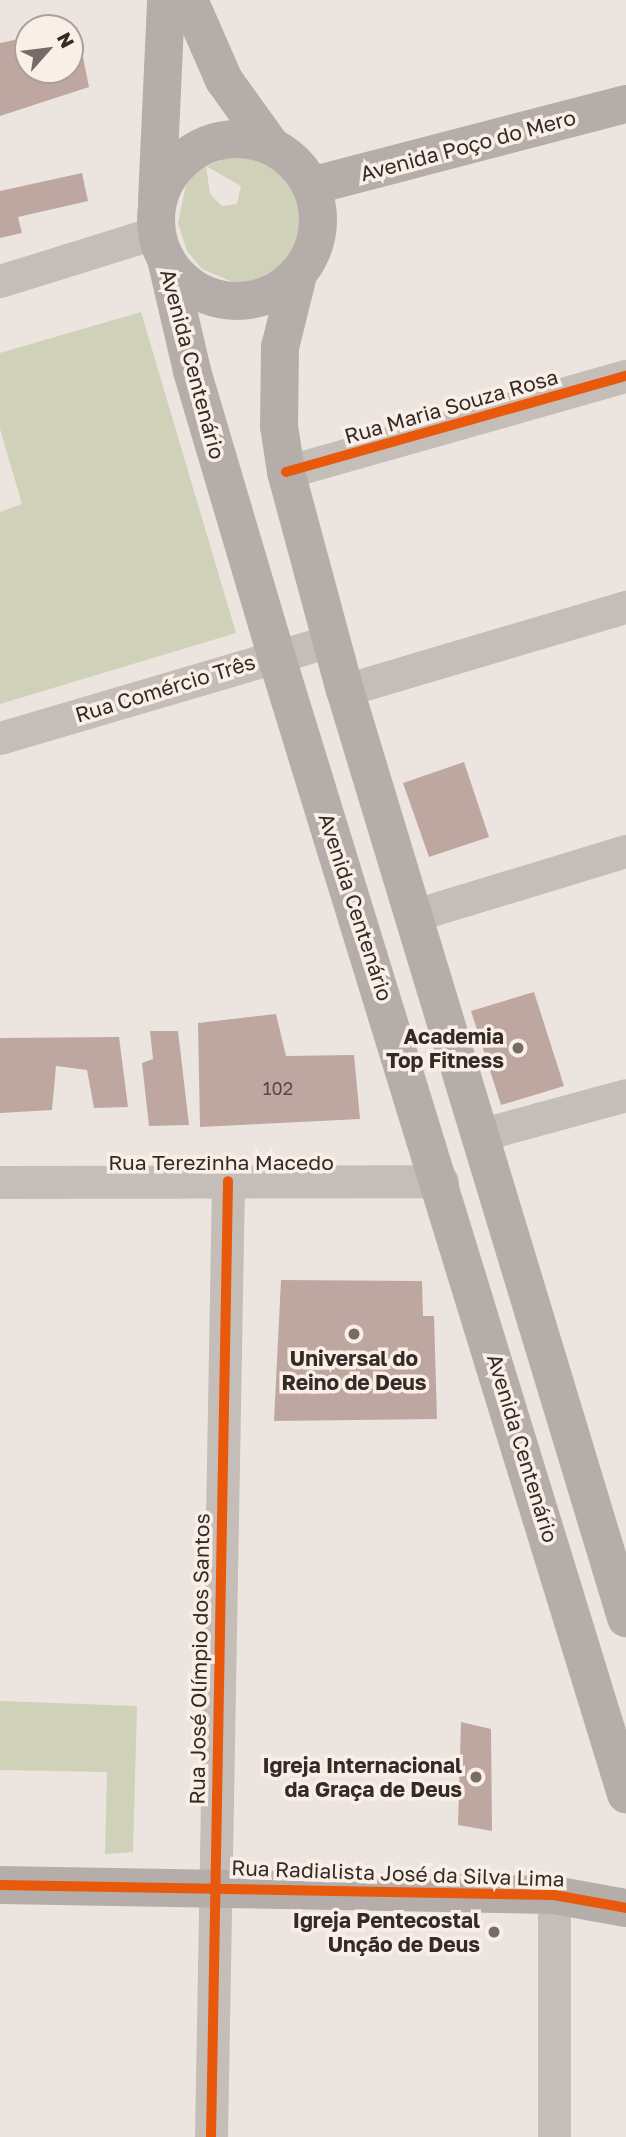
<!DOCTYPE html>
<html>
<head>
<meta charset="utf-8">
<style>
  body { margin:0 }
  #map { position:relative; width:626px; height:2137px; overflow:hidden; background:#ece5df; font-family:"Golos Text",sans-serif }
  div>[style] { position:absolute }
  .green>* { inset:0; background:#cfd1b9 }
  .building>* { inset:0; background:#bfa7a1 }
  .street>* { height:33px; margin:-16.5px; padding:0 16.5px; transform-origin:16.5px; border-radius:16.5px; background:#c5bdb8 }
  .secondary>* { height:38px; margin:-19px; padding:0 19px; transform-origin:19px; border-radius:19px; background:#b5ada9 }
  .secondary>.ring { margin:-19px; padding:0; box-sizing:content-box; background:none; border:38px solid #b5ada9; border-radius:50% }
  .cycleway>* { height:10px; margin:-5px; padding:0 5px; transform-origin:5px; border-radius:5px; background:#e8590c }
  .dots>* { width:19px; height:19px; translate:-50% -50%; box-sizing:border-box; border:4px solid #f9efe6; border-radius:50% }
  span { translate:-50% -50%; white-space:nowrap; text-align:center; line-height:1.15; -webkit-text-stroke:7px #f9efe6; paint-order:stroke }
  .number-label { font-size:18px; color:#584946 }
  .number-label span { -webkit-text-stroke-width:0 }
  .street-label { font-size:21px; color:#352a27 }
  .poi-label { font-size:21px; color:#352a27; font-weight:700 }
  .right { translate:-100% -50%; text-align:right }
  .north { position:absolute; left:14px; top:14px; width:70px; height:70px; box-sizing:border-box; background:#f9efe6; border:2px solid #aba09a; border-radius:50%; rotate:62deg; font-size:19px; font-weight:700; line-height:28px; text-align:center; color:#352a27 }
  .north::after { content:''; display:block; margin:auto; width:24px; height:32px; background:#756b67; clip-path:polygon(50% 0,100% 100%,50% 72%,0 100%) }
</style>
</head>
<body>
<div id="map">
  <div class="green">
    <div style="clip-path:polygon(evenodd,240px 152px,265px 156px,288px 171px,308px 208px,306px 234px,296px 257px,254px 282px,235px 283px,202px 269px,187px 251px,178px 223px,186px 185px,197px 170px,240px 152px,206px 166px,241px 186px,237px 204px,222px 206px,210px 194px,206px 166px)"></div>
    <div style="clip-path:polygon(141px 312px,236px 633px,0 704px,0 512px,22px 504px,0 429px,0 353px)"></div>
    <div style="clip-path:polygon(0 1701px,137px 1706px,133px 1852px,105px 1854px,107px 1772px,0 1770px)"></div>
  </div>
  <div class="building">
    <div style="clip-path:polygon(77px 27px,89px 87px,0 116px,0 43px,28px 37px,28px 70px,70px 70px,70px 28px)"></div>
    <div style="clip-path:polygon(82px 173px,88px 201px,18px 217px,22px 233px,0 238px,0 191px)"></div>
    <div style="clip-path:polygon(464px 762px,489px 837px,429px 857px,403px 783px)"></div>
    <div style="clip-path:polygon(534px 992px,564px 1086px,501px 1105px,471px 1011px)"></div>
    <div style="clip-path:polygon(276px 1014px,286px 1056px,354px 1055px,360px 1119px,200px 1127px,198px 1023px)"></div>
    <div style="clip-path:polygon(150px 1031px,178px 1031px,189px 1125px,149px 1126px,142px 1063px,153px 1059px)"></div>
    <div style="clip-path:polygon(119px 1037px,128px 1107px,94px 1108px,87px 1070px,56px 1066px,52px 1110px,0 1113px,0 1038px)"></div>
    <div style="clip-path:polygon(281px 1280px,422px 1281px,423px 1316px,434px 1316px,437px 1419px,274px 1421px)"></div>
    <div style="clip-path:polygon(461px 1722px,491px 1729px,492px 1831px,458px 1825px)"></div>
  </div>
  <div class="street">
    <div style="left:0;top:281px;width:164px;rotate:-17.3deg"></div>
    <div style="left:286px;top:472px;width:353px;rotate:-15.8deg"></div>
    <div style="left:345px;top:690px;width:293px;rotate:-16.5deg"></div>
    <div style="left:0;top:738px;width:346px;rotate:-16.4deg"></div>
    <div style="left:415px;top:915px;width:220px;rotate:-16.9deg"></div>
    <div style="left:480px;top:1135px;width:151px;rotate:-15.3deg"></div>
    <div style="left:0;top:1182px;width:442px;rotate:-0.1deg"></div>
    <div style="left:554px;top:1895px;width:242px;rotate:90deg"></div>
    <div style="left:211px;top:2137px;width:956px;rotate:-88.98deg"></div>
  </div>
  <div class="secondary">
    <div style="left:189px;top:0;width:87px;rotate:66.4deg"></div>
    <div style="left:224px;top:80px;width:82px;rotate:54.4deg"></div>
    <div class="ring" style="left:156px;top:139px;width:124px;height:124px"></div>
    <div style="left:311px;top:186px;width:325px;rotate:-14.6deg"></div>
    <div style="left:157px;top:201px;width:201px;rotate:-87.4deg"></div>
    <div style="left:166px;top:259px;width:115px;rotate:76.9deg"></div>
    <div style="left:192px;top:371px;width:296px;rotate:73.5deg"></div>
    <div style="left:276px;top:655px;width:1192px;rotate:72.92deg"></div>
    <div style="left:298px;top:275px;width:74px;rotate:104deg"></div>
    <div style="left:280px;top:347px;width:79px;rotate:90.7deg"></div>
    <div style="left:279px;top:426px;width:47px;rotate:81.3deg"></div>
    <div style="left:286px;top:472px;width:226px;rotate:74.9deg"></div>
    <div style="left:345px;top:690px;width:970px;rotate:73.15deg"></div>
    <div style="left:0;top:1885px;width:554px;rotate:1.03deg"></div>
    <div style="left:554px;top:1895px;width:73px;rotate:10.2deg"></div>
  </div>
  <div class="cycleway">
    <div style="left:286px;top:472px;width:353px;rotate:-15.8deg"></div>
    <div style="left:0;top:1885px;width:554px;rotate:1.03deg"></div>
    <div style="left:554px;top:1895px;width:73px;rotate:10.2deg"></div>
    <div style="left:211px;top:2137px;width:956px;rotate:-88.98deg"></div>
  </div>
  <div class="dots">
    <div style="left:518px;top:1048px;background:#756b67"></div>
    <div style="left:354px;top:1334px;background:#756b67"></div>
    <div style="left:476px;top:1777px;background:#756b67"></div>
    <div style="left:494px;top:1932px;background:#756b67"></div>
  </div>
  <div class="number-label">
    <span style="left:278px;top:1088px">102</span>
  </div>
  <div class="street-label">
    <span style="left:468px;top:145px;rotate:-15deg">Avenida Poço do Mero</span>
    <span style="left:193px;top:364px;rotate:75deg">Avenida Centenário</span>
    <span style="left:451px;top:406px;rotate:-16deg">Rua Maria Souza Rosa</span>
    <span style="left:165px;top:688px;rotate:-17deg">Rua Comércio Três</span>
    <span style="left:356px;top:907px;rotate:72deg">Avenida Centenário</span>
    <span style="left:221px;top:1162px">Rua Terezinha Macedo</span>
    <span style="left:523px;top:1448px;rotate:73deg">Avenida Centenário</span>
    <span style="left:199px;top:1659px;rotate:-89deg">Rua José Olímpio dos Santos</span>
    <span style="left:398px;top:1873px;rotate:2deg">Rua Radialista José da Silva Lima</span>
  </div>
  <div class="poi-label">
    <span class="right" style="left:504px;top:1048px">Academia<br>Top Fitness</span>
    <span style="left:354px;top:1370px">Universal do<br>Reino de Deus</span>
    <span class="right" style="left:462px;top:1777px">Igreja Internacional<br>da Graça de Deus</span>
    <span class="right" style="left:480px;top:1932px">Igreja Pentecostal<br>Unção de Deus</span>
  </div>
  <div class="north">N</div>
</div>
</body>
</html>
